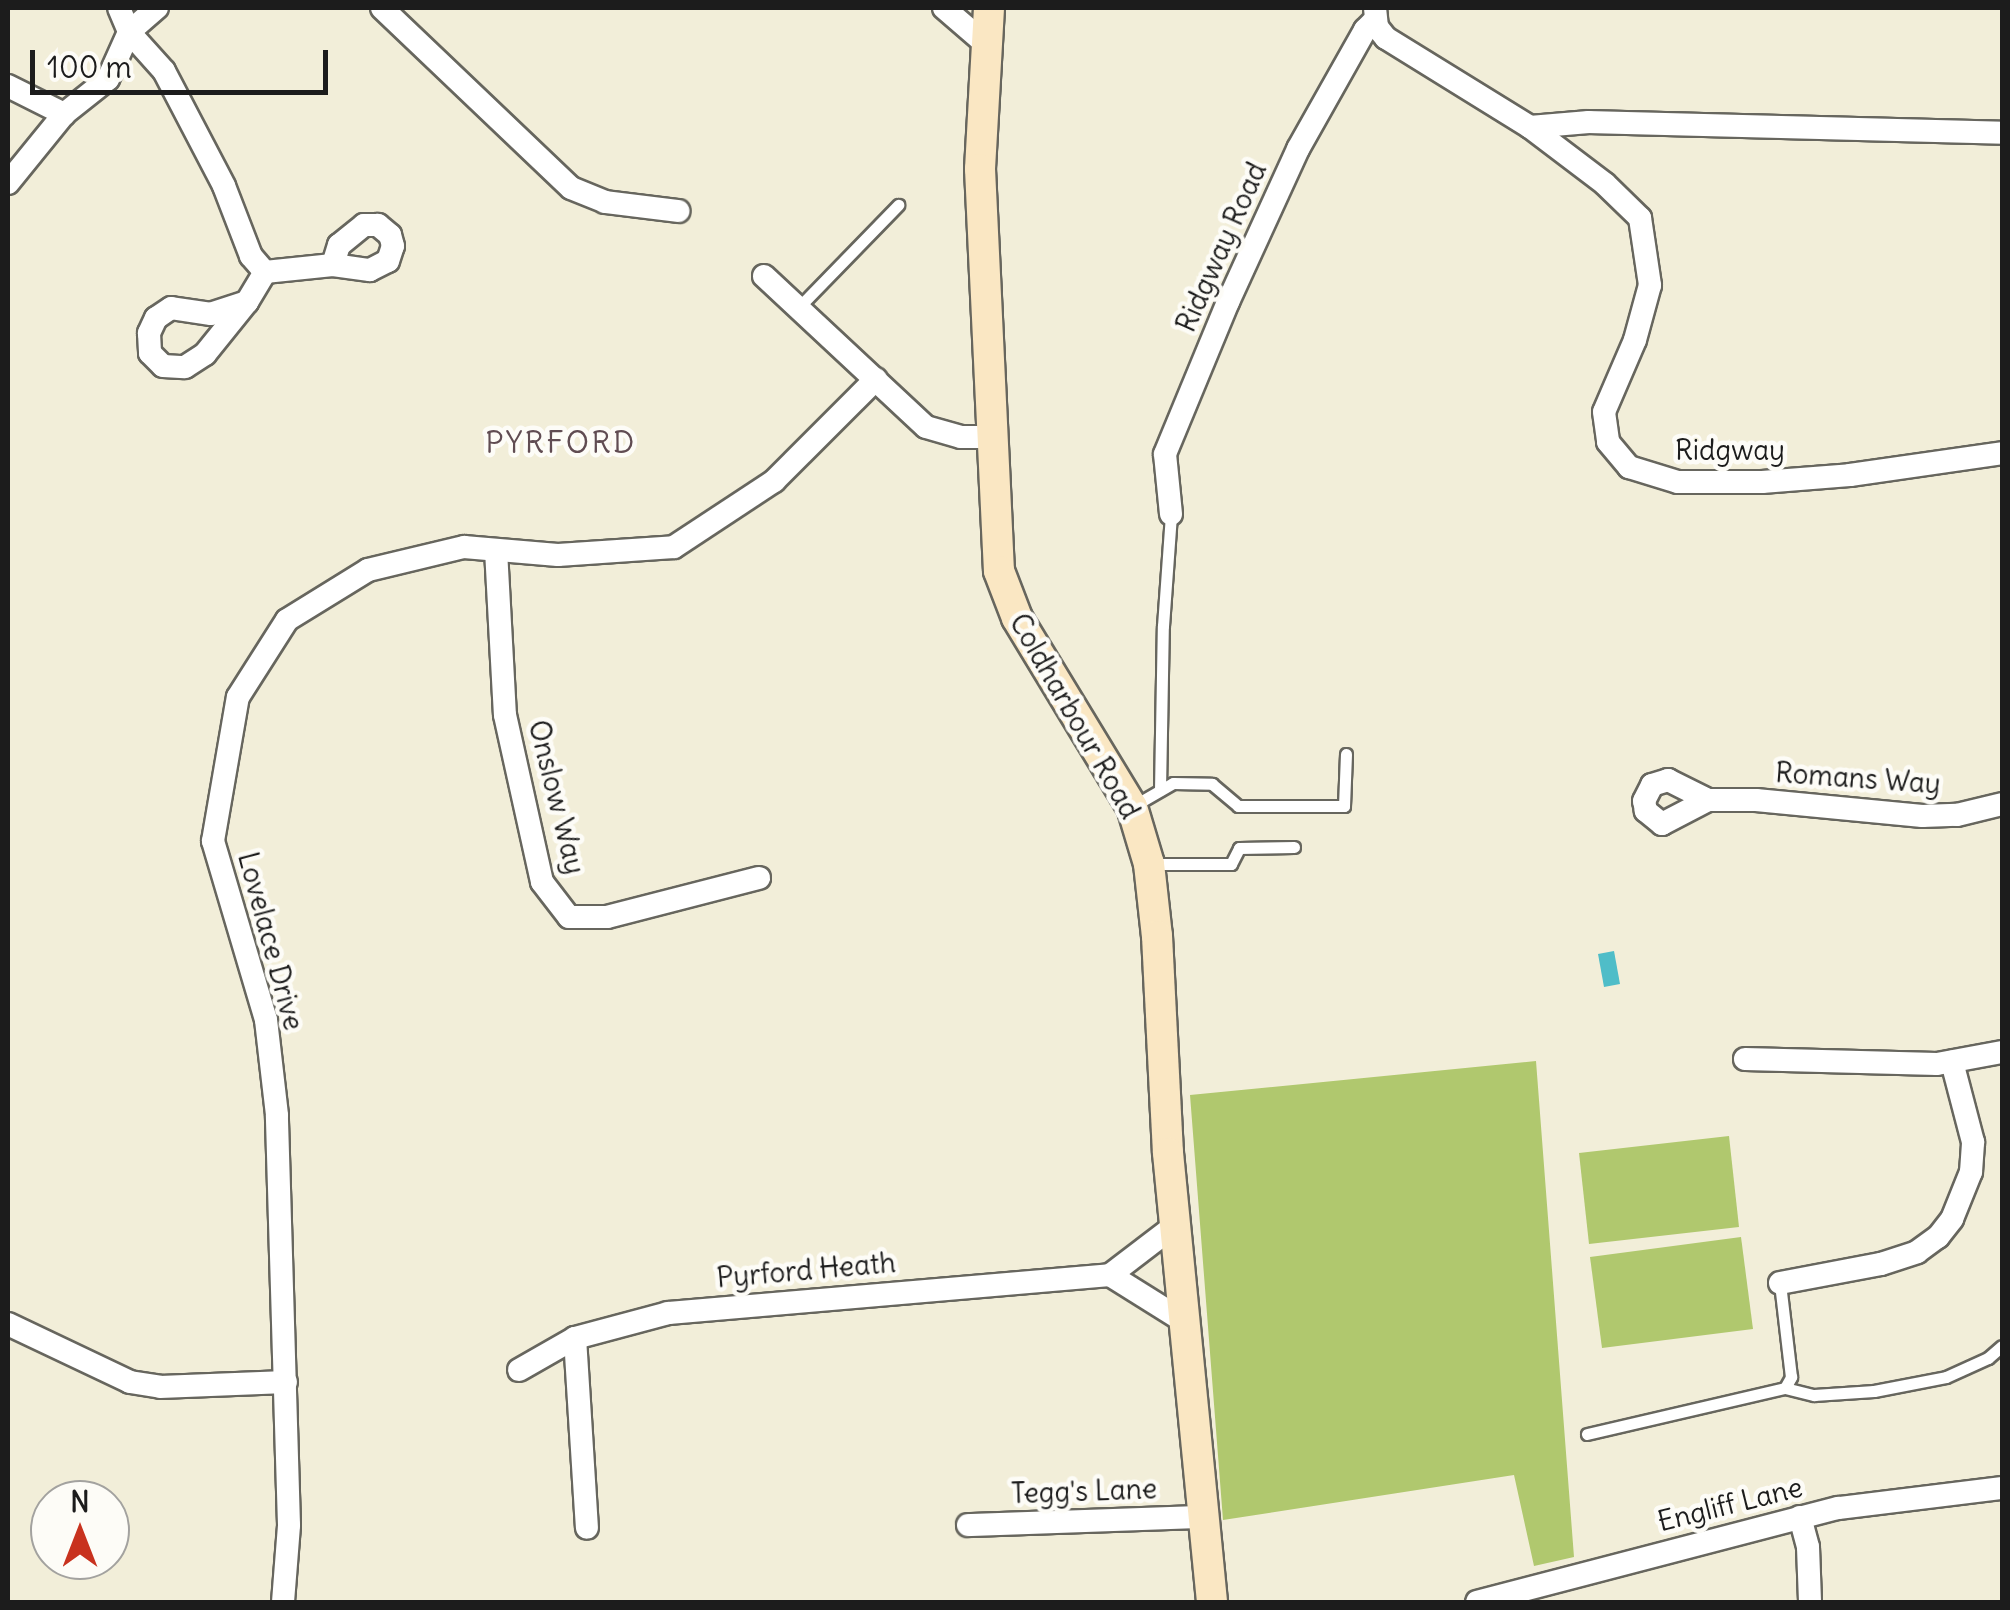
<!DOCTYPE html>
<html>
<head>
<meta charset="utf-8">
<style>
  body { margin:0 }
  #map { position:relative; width:2010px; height:1610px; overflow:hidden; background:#f2eed9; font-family:Delius,sans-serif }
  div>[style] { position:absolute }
  .green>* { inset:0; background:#b0c86e }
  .water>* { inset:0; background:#4fbdc8 }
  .roads { filter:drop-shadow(2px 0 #67665e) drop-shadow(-2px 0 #67665e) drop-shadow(0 2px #67665e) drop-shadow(0 -2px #67665e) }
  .lane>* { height:11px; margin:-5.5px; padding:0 5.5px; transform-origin:5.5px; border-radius:5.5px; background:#fff }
  .street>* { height:22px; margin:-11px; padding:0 11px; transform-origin:11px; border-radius:11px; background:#fff }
  .secondary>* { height:30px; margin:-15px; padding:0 15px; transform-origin:15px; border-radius:15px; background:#fae7c3 }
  span { translate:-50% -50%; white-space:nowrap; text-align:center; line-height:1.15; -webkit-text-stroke:9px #fdfcf7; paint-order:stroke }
  .street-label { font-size:28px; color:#1c1c1c }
  .neighbourhood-label { font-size:30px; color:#604c52; letter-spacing:2.5px }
  .frame { position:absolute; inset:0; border:10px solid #1c1c1c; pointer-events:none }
  .north { position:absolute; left:30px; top:1480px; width:100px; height:100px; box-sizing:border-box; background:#fdfcf7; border:2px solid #a3a29f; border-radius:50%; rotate:0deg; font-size:28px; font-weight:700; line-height:40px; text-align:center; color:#1c1c1c }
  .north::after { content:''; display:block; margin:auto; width:35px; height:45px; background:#c8321e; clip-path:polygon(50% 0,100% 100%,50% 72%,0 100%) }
  .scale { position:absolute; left:30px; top:50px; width:298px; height:45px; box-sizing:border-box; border:5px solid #1c1c1c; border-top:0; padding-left:12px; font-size:30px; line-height:35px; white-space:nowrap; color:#1c1c1c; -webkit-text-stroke:8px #fdfcf7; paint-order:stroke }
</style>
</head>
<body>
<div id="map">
  <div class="green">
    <div style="clip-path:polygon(1536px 1061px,1574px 1557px,1534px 1566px,1514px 1475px,1223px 1520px,1190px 1095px)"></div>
    <div style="clip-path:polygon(1729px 1136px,1739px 1227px,1589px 1244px,1579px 1153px)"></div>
    <div style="clip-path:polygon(1741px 1237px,1753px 1329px,1602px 1348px,1590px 1257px)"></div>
  </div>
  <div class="water">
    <div style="clip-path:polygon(1614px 951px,1620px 984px,1604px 987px,1598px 954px)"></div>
  </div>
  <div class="roads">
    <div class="lane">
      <div style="left:798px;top:308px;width:144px;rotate:-45.8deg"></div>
      <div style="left:1160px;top:790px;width:164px;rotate:-89deg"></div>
      <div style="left:1163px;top:626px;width:112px;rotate:-85.9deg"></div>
      <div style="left:1135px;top:805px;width:44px;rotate:-30.1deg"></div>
      <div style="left:1173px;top:783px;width:39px;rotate:1deg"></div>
      <div style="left:1212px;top:784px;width:34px;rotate:40deg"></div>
      <div style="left:1238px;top:806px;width:106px"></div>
      <div style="left:1344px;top:806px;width:52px;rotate:-87.8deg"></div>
      <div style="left:1149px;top:864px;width:82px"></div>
      <div style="left:1231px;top:864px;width:18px;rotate:-63deg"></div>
      <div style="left:1239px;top:848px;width:55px;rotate:-1deg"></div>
      <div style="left:1785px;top:1388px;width:30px;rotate:14deg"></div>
      <div style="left:1814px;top:1395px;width:60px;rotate:-3.8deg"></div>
      <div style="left:1874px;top:1391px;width:73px;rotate:-11deg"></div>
      <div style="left:1946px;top:1377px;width:46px;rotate:-24.3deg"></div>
      <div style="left:1988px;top:1358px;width:18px;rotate:-41deg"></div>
      <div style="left:1587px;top:1434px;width:203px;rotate:-13.1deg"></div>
      <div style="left:1785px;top:1388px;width:13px;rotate:-61deg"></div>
      <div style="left:1791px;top:1377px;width:95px;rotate:-96.7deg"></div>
    </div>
    <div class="street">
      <div style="left:119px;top:8px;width:26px;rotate:67deg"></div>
      <div style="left:129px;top:32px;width:52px;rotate:48.1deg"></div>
      <div style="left:164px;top:71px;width:130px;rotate:62.4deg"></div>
      <div style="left:224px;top:186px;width:75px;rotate:68.9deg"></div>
      <div style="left:251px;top:256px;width:21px;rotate:49deg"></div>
      <div style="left:265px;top:272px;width:68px;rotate:-5.9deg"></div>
      <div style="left:333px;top:265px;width:37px;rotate:8deg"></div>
      <div style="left:370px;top:270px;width:20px;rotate:-27deg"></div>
      <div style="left:388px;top:261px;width:16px;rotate:-72deg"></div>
      <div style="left:393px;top:246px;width:11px;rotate:-105deg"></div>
      <div style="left:390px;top:235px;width:16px;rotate:-140deg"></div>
      <div style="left:378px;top:225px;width:14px;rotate:180deg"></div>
      <div style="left:364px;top:225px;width:32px;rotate:141deg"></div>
      <div style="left:339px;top:245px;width:21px;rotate:107deg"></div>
      <div style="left:382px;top:8px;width:261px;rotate:43.6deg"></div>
      <div style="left:571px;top:188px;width:37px;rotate:22deg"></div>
      <div style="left:605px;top:202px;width:74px;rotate:7deg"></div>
      <div style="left:944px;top:8px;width:55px;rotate:40.6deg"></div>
      <div style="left:1375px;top:8px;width:19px;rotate:84deg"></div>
      <div style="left:1377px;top:27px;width:14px;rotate:51deg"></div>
      <div style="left:1386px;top:38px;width:169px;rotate:31.7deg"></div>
      <div style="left:1530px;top:127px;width:94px;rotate:37.2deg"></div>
      <div style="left:1605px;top:184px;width:49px;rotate:44.2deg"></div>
      <div style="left:1640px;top:218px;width:68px;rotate:81.5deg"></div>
      <div style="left:1650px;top:285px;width:57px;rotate:105.3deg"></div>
      <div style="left:1635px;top:340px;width:78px;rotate:113.3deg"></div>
      <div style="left:1604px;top:412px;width:30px;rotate:82deg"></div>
      <div style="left:1608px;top:442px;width:33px;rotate:50deg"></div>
      <div style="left:1629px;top:467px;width:51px;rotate:17deg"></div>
      <div style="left:1678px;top:482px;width:84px"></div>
      <div style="left:1762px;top:482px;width:88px;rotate:-4.5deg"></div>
      <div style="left:1850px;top:475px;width:154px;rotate:-8.2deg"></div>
      <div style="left:8px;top:86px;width:63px;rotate:26.6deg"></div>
      <div style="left:1530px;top:127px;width:59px;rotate:-4.8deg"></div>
      <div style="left:1589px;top:122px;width:413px;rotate:1.5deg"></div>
      <div style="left:8px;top:183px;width:89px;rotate:-50.9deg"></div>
      <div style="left:64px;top:114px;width:56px;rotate:-38.5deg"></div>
      <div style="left:108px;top:79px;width:51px;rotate:-65.9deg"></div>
      <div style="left:129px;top:32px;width:37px;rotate:-41deg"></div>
      <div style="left:764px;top:276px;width:221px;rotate:43deg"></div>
      <div style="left:926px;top:427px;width:36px;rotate:16deg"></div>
      <div style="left:961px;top:437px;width:32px"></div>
      <div style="left:247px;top:302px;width:38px;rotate:162deg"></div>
      <div style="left:211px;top:314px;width:40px;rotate:-171.5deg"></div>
      <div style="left:171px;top:308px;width:18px;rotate:146deg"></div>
      <div style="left:156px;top:318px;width:17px;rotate:115deg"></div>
      <div style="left:149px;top:333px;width:20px;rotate:87deg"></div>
      <div style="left:150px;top:353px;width:18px;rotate:45deg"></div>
      <div style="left:163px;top:366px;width:22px;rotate:3deg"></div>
      <div style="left:185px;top:367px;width:24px;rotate:-33deg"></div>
      <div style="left:205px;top:354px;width:67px;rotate:-51.1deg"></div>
      <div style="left:247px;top:302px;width:35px;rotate:-59deg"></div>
      <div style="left:1171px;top:514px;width:60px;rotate:-95.7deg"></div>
      <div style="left:1165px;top:454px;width:165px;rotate:-67.5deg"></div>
      <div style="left:1228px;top:302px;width:168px;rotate:-65.4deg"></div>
      <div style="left:1298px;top:149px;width:137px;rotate:-60.6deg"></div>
      <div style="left:1365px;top:30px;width:14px;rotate:-45deg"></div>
      <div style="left:496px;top:550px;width:165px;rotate:86.9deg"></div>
      <div style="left:505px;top:715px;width:171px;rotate:77.5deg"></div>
      <div style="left:542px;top:882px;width:44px;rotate:52.4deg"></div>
      <div style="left:569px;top:917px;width:38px"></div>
      <div style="left:607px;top:917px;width:157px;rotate:-14.4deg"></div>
      <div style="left:1708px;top:800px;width:52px;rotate:152.4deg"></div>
      <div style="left:1662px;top:824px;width:21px;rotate:-141deg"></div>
      <div style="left:1646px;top:811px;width:10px;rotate:-101deg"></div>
      <div style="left:1644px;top:801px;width:18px;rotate:-63deg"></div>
      <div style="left:1652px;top:785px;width:17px;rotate:-17deg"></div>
      <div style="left:1668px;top:780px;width:45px;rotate:26.6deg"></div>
      <div style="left:1708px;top:800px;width:48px"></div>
      <div style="left:1756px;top:800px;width:167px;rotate:5.5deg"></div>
      <div style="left:1922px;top:816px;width:35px;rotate:-2deg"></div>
      <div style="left:1957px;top:815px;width:46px;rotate:-13.7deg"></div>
      <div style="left:1745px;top:1059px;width:192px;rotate:1.5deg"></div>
      <div style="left:1937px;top:1064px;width:66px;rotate:-10.5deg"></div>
      <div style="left:1110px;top:1275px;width:85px;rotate:32deg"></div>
      <div style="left:1780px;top:1283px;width:103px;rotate:-10.7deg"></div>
      <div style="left:1881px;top:1264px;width:38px;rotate:-18deg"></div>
      <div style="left:1917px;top:1252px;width:26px;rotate:-36deg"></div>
      <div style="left:1938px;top:1237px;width:23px;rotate:-52deg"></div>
      <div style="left:1952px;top:1219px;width:51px;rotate:-68deg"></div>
      <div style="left:1971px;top:1172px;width:30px;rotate:-86deg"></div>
      <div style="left:1973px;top:1142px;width:83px;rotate:-104.7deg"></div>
      <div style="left:8px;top:1324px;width:135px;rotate:25.4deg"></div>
      <div style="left:130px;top:1382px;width:30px;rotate:9deg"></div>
      <div style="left:160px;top:1387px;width:126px;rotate:-2.3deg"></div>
      <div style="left:575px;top:1338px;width:190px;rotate:86.4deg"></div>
      <div style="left:519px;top:1370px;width:64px;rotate:-29.7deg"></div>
      <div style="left:575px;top:1338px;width:96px;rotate:-15deg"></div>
      <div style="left:668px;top:1313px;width:444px;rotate:-4.9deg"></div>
      <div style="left:1110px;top:1275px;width:81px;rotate:-37.4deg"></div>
      <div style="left:1800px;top:1517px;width:31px;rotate:75deg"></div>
      <div style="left:1808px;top:1547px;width:55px;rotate:87.9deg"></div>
      <div style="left:968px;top:1525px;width:234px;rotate:-2deg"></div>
      <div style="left:283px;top:1602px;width:77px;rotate:-85.5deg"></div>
      <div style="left:289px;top:1525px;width:410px;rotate:-91.7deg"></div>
      <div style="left:277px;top:1115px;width:96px;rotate:-96.6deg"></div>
      <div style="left:266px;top:1020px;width:187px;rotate:-106.5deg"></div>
      <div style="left:213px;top:841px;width:146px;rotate:-80.2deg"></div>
      <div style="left:238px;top:697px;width:91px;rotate:-57.5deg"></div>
      <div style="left:287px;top:620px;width:95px;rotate:-31.7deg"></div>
      <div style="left:368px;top:570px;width:99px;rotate:-13.5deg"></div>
      <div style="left:464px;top:547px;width:94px;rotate:4.9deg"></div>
      <div style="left:558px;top:555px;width:116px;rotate:-3.9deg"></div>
      <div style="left:674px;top:547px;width:120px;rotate:-33.4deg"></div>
      <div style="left:774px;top:481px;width:144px;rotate:-45deg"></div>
      <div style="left:1477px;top:1602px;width:374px;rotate:-14.6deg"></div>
      <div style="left:1839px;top:1508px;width:164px;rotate:-7deg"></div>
    </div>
    <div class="secondary">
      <div style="left:989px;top:8px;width:161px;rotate:93.2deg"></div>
      <div style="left:980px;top:169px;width:402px;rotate:87.3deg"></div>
      <div style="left:999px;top:571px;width:50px;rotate:69deg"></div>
      <div style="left:1017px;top:618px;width:221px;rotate:58.7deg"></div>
      <div style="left:1132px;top:807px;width:59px;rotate:73.4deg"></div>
      <div style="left:1149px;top:864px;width:72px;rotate:83.7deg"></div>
      <div style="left:1157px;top:936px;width:217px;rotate:87.1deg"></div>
      <div style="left:1168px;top:1153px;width:451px;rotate:84.4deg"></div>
    </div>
  </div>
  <div class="street-label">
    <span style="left:1221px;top:247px;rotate:-66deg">Ridgway Road</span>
    <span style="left:1730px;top:450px">Ridgway</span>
    <span style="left:1075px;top:716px;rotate:60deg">Coldharbour Road</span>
    <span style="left:1858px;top:778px;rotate:4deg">Romans Way</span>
    <span style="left:557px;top:797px;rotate:76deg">Onslow Way</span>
    <span style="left:271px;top:941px;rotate:75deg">Lovelace Drive</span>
    <span style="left:806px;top:1270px;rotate:-5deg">Pyrford Heath</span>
    <span style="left:1084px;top:1491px;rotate:-2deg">Tegg's Lane</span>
    <span style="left:1730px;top:1504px;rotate:-14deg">Engliff Lane</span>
  </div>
  <div class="neighbourhood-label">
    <span style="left:561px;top:442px">PYRFORD</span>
  </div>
  <div class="frame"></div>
  <div class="north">N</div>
  <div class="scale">100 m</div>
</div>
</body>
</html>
